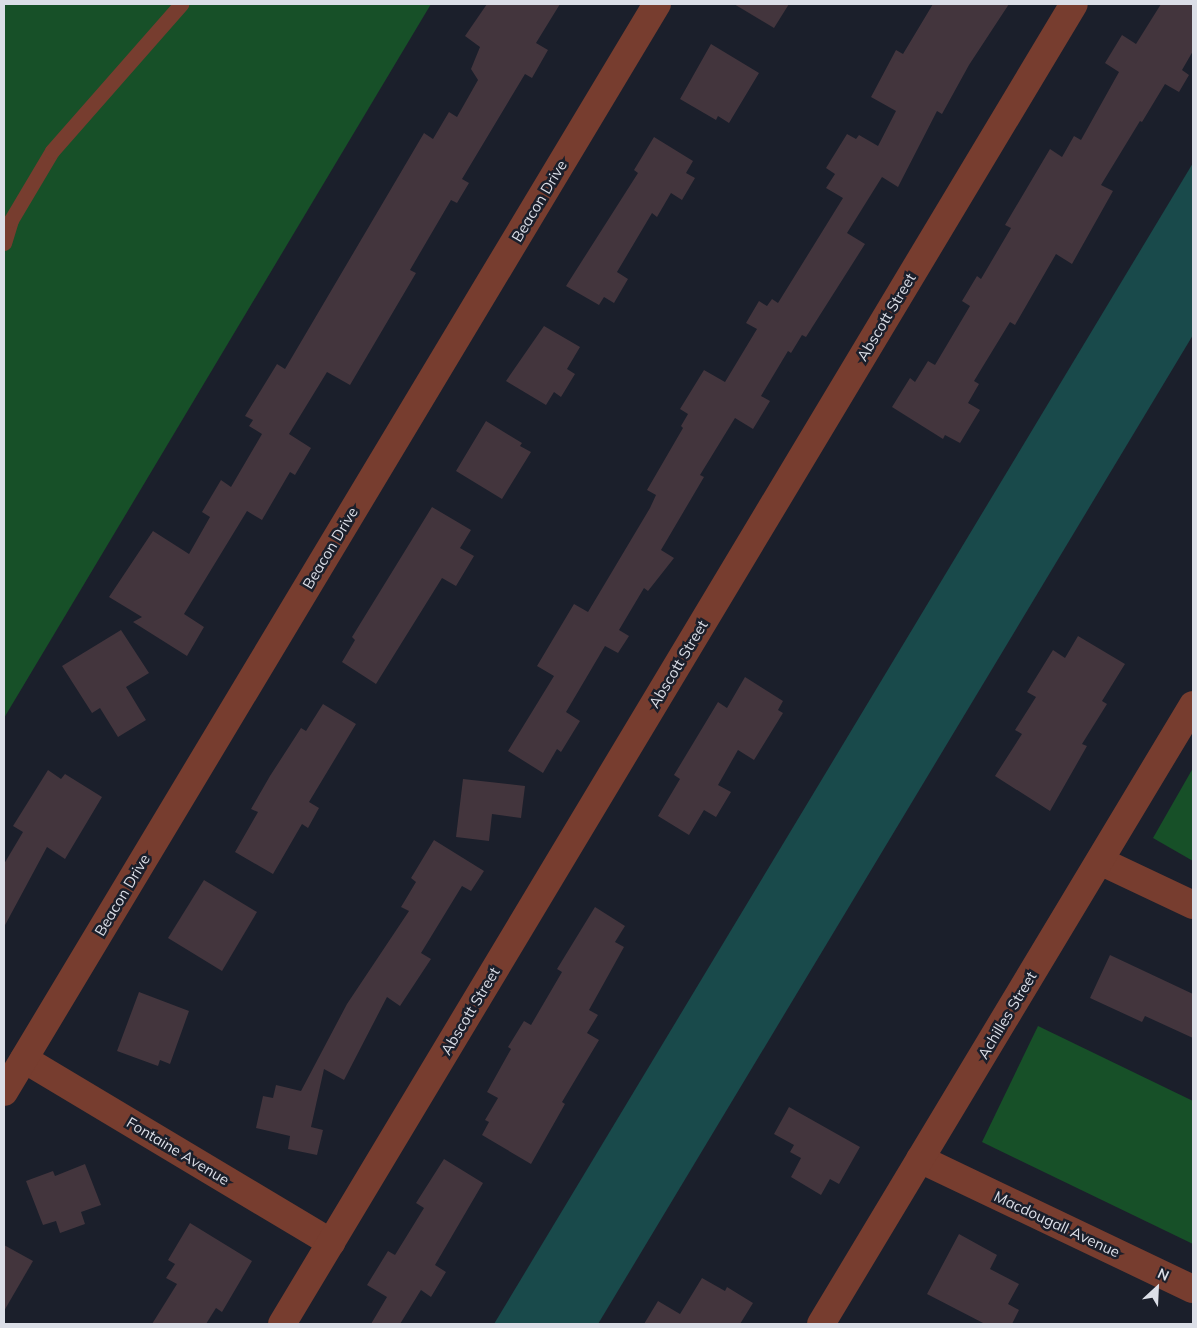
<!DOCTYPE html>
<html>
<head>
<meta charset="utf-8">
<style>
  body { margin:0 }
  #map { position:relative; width:1197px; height:1328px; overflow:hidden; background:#1b1f2b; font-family:Mulish,sans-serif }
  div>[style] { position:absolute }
  .green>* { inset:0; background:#175028 }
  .water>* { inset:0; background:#194a4b }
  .building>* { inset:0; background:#43353d }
  .lane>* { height:15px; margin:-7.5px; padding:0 7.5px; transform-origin:7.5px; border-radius:7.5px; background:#773d2f }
  .street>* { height:28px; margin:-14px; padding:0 14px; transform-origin:14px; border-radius:14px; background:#773d2f }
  span { translate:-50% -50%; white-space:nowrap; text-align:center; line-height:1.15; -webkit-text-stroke:5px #1b1f2b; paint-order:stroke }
  .street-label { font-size:15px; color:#dbdee7 }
  .frame { position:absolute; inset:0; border:5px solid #dbdee7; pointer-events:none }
  .north { position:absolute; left:1132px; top:1263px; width:50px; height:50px; -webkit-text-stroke:4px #1b1f2b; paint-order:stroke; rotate:25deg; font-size:14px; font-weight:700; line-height:20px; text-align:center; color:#dbdee7 }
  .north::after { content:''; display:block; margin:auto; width:18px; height:22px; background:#dbdee7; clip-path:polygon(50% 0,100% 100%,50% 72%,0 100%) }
</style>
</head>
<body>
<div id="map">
  <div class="green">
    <div style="clip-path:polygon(4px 4px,431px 4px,4px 718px)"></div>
    <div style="clip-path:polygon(1193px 768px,1193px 861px,1153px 838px)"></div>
    <div style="clip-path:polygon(1038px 1026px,1193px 1101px,1193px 1244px,982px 1142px)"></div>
  </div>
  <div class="water">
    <div style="clip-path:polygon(1193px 163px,1193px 335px,598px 1324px,494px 1324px)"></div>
  </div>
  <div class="building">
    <div style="clip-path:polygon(487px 4px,560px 4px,536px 43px,548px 50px,532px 78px,525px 74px,462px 179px,469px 183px,457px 203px,451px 200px,410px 270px,416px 273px,350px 385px,327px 372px,289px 434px,311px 448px,295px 475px,290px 472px,262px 520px,247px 511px,184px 614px,204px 627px,187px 656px,133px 622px,142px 617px,109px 597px,153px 531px,189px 554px,210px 517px,202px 512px,221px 480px,231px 487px,262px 434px,249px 426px,253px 420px,245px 416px,277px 364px,285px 369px,424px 133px,433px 139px,449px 112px,457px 117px,478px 80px,471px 69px,480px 47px,465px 36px)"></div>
    <div style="clip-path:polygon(734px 4px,789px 4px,774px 28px)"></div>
    <div style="clip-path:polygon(933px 4px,1009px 4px,969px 65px,942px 114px,937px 111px,898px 187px,882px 177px,847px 233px,865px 244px,806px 337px,802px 335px,791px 353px,788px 351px,761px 396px,770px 401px,753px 429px,735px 418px,700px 475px,704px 477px,661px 550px,674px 558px,648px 591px,644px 588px,619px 630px,629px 636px,618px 653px,605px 646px,566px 712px,580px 721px,561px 752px,557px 749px,543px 773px,508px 751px,554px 676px,537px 666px,574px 604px,588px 612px,650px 508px,656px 495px,647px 490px,683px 428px,681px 426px,688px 414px,680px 409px,704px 370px,725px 382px,757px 329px,746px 323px,759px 301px,767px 306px,772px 299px,778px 303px,843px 198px,826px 188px,835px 174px,826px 168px,847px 134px,856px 139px,859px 135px,878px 146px,896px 111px,871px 97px,896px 50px,903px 54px)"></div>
    <div style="clip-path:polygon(1161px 4px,1193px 4px,1193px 51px,1182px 70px,1189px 75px,1179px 92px,1165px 84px,1142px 122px,1140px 121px,1101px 185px,1113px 191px,1072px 264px,1056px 254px,1015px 325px,1010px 322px,974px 381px,979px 384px,968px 403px,980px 410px,960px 443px,945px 435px,943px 439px,892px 407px,910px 378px,915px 382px,928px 361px,935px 365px,970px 306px,962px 301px,977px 276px,981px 279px,1011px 228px,1005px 225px,1050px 149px,1062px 157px,1074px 136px,1081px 140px,1119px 72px,1105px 63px,1122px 35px,1136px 44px)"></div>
    <div style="clip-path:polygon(711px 44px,759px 73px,729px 123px,718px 116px,716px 120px,680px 99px)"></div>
    <div style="clip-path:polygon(654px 137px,693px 161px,686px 173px,695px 178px,682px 200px,671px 193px,657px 217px,652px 213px,617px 272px,628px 279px,614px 303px,604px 297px,599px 305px,566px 286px,638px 173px,634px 170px)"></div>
    <div style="clip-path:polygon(544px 326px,580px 347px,567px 369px,575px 374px,561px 397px,554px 392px,546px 405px,506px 381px)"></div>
    <div style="clip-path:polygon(486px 421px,522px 443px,520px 446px,531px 452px,502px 499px,456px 471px)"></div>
    <div style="clip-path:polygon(432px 507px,471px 530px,460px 548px,474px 556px,456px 586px,442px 578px,376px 684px,342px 662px,355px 640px,352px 637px)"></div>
    <div style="clip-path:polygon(121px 630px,149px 673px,126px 687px,146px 720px,118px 737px,100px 708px,92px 713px,62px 666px)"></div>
    <div style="clip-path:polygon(1078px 636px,1125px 664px,1102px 701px,1107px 704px,1082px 744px,1087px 746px,1050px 811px,995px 776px,1022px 734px,1015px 730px,1036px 697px,1027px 692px,1053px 650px,1065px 658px)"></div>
    <div style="clip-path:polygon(745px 677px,783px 701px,778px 710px,783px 713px,754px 760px,738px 750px,718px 785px,731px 792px,716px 817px,704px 810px,689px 835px,658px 816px,680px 779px,674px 775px,718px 702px,727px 708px)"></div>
    <div style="clip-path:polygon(323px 704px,356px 724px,309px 802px,319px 808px,308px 828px,302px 824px,273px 874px,235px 852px,258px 812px,251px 809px,270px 776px,301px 728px,306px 731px)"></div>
    <div style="clip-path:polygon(48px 770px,61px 779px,65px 774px,102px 797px,65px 859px,47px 847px,4px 927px,4px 864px,23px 832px,13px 826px)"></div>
    <div style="clip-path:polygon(463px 779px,525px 786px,521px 818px,492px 814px,489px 841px,456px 837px)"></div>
    <div style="clip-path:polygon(434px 840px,484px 871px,471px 891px,462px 886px,421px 953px,431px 959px,400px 1006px,387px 997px,344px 1080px,324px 1069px,311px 1127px,323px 1130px,317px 1155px,288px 1149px,290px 1136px,256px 1128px,263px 1096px,273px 1098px,276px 1085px,301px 1091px,347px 1004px,409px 911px,401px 907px,416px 882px,411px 878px)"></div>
    <div style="clip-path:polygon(204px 880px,257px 912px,222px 971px,168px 938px)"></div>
    <div style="clip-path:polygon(595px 907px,625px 926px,615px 942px,624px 947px,589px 1010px,598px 1015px,587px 1033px,599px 1040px,562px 1102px,565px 1104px,531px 1164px,482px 1135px,489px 1122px,485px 1120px,498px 1098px,487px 1092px,511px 1049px,508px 1047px,524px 1021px,531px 1025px,562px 972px,557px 969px)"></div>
    <div style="clip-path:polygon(1110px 955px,1193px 994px,1193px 1038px,1145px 1016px,1142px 1022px,1090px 998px)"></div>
    <div style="clip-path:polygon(139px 992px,189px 1011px,170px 1064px,160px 1060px,158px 1066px,117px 1051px)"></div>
    <div style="clip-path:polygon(789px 1107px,860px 1147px,839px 1184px,830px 1179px,821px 1195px,791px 1177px,801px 1158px,790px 1152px,794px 1145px,774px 1134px)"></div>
    <div style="clip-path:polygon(444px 1159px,483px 1183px,435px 1265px,446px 1272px,431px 1297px,421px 1290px,400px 1324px,371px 1324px,387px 1297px,367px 1285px,388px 1251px,395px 1255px,424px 1208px,416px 1203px)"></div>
    <div style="clip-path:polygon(85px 1164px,101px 1205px,81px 1212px,85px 1224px,60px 1233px,56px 1221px,43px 1225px,26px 1181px,53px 1171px,55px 1176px)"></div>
    <div style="clip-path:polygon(190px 1223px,252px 1261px,222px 1312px,216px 1308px,206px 1324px,152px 1324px,177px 1284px,166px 1278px,175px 1264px,168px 1260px)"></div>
    <div style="clip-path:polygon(959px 1234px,997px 1255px,990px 1269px,1019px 1284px,1008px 1304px,1019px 1310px,1012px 1324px,985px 1324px,927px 1294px)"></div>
    <div style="clip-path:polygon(4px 1245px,33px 1261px,4px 1311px)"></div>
    <div style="clip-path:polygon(702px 1278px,725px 1291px,727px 1287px,753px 1303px,740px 1324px,644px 1324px,658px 1301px,680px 1314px)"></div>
  </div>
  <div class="lane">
    <div style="left:4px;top:243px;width:24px;rotate:-73deg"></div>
    <div style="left:11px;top:220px;width:80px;rotate:-59.3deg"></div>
    <div style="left:52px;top:151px;width:196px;rotate:-48.7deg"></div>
  </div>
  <div class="street">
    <div style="left:1100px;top:861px;width:103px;rotate:25.3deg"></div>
    <div style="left:24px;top:1059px;width:358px;rotate:30.9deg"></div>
    <div style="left:4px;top:1092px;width:1269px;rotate:-59.03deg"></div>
    <div style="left:920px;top:1159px;width:302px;rotate:25.5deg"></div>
    <div style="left:282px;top:1324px;width:1539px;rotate:-59.04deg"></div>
    <div style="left:821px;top:1324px;width:722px;rotate:-59deg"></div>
  </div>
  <div class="street-label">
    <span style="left:539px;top:201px;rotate:-59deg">Beacon Drive</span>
    <span style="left:886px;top:317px;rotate:-59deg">Abscott Street</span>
    <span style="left:330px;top:548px;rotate:-59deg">Beacon Drive</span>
    <span style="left:678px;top:664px;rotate:-59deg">Abscott Street</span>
    <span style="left:122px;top:895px;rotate:-59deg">Beacon Drive</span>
    <span style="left:470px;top:1011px;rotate:-59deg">Abscott Street</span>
    <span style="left:1007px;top:1015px;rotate:-59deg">Achilles Street</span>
    <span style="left:178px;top:1151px;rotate:31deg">Fontaine Avenue</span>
    <span style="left:1057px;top:1224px;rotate:25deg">Macdougall Avenue</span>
  </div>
  <div class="frame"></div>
  <div class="north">N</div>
</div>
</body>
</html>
